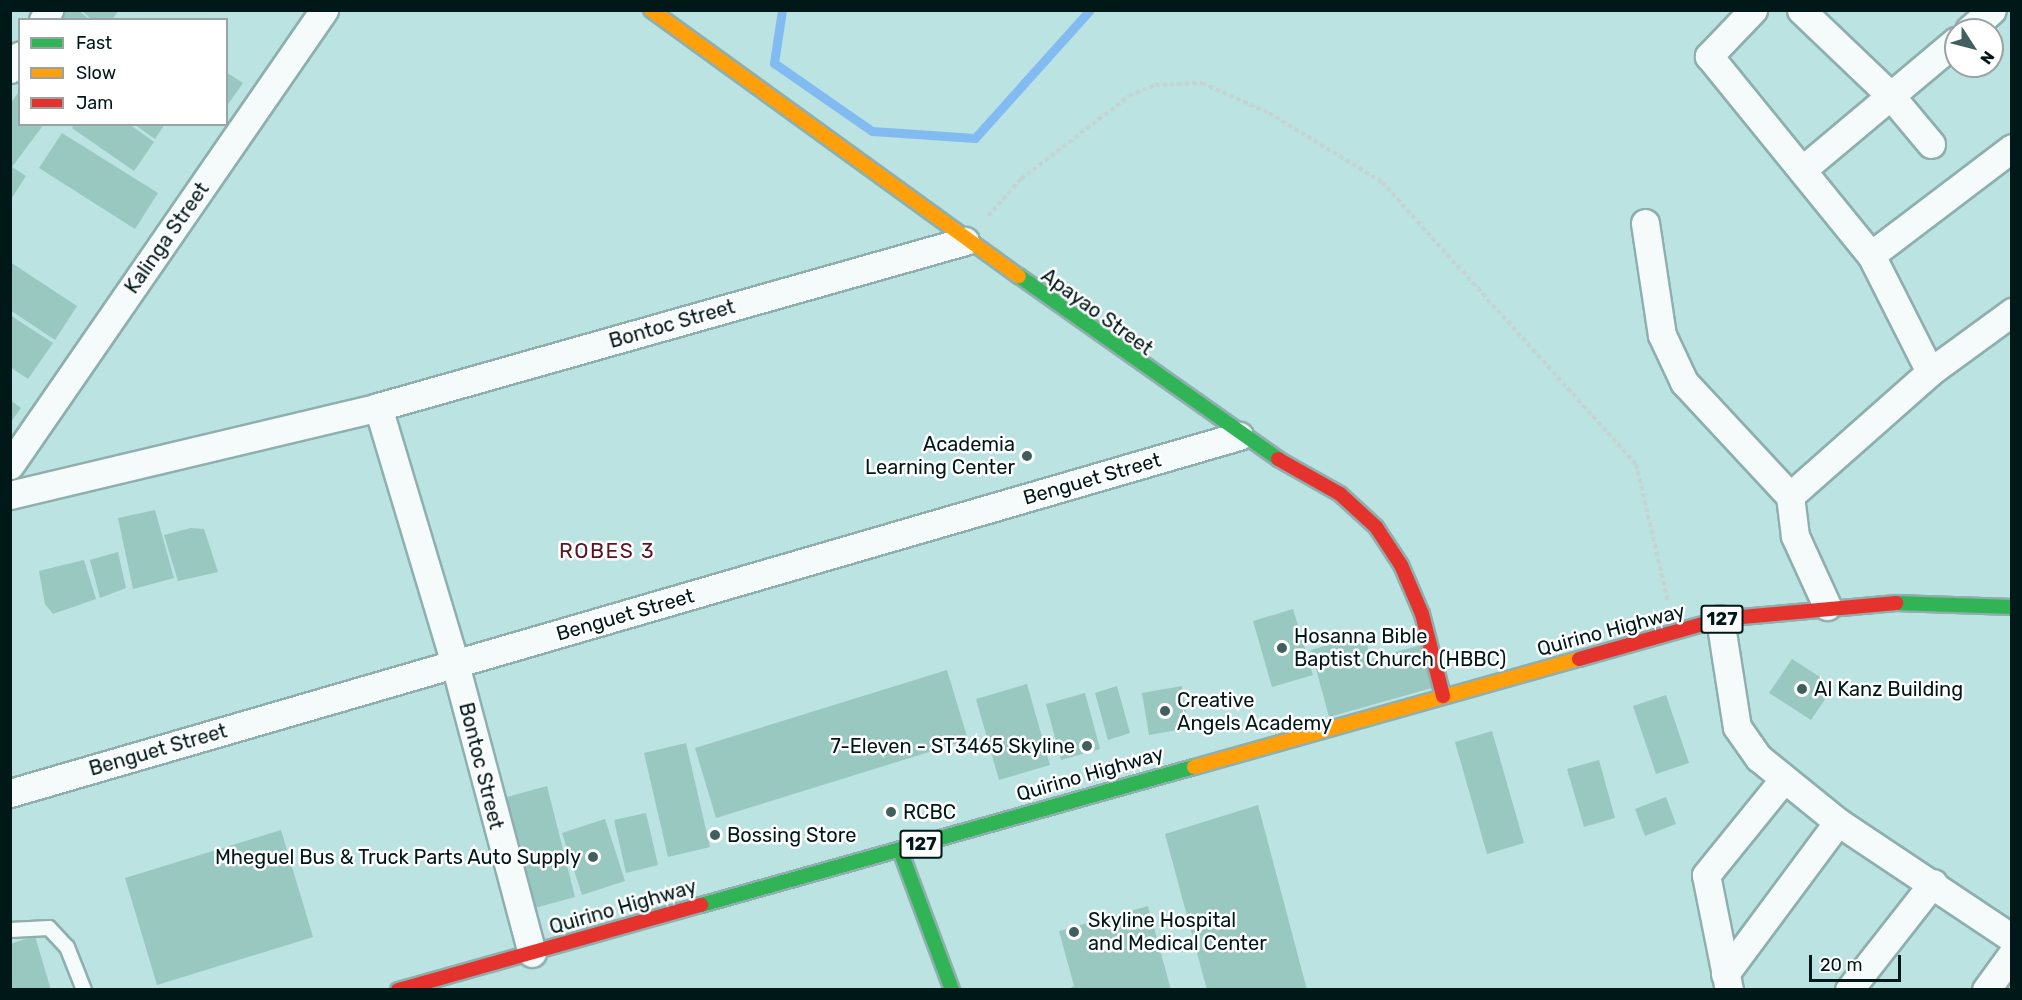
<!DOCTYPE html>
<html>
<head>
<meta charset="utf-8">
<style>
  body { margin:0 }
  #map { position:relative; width:2022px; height:1000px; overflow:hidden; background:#bae3e2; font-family:Rubik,sans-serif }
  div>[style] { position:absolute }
  .stream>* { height:9px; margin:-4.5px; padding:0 4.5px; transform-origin:4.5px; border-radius:4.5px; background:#82bbf1 }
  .building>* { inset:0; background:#98c8c0 }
  .path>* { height:4px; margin-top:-2px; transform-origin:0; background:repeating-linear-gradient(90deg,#c6d3d3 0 4.5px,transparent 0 7.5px) }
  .roads { filter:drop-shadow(2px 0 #8eafae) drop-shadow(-2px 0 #8eafae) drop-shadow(0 2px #8eafae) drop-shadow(0 -2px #8eafae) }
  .lane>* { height:14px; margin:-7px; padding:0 7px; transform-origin:7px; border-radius:7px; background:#f5fbfb }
  .street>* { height:27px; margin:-13.5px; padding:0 13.5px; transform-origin:13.5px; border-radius:13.5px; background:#f5fbfb }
  .fast>* { height:14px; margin:-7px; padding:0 7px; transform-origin:7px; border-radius:7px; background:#30b455 }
  .slow>* { height:14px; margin:-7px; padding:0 7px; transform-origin:7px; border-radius:7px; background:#ff9f0a }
  .jam>* { height:14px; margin:-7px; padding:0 7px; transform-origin:7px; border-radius:7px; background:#e5322d }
  .dots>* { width:16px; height:16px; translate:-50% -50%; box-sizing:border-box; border:3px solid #fff; border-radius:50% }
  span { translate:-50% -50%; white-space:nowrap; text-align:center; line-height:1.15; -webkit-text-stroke:5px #fff; paint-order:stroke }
  .shield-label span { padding:2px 4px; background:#fff; border:2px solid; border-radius:4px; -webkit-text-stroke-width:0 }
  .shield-label { font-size:18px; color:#001818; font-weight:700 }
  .street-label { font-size:20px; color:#001818 }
  .poi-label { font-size:20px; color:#001818 }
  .right { translate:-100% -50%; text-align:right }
  .left { translate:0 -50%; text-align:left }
  .neighbourhood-label { font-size:21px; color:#5a1521; letter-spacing:1.5px }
  .frame { position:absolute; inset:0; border:12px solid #001818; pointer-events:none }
  .legend { position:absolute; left:18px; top:18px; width:210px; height:108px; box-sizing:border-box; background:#fff; border:2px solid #99a3a3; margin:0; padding:8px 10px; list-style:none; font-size:18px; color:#001818 }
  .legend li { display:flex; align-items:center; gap:12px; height:30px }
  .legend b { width:30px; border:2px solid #99a3a3 }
  .north { position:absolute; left:1944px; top:18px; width:60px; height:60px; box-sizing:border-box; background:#fff; border:2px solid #99a3a3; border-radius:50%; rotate:126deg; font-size:16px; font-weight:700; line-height:24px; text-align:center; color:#001818 }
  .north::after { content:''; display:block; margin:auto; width:21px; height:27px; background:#415f5f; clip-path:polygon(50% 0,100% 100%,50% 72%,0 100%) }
  .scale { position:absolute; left:1809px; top:955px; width:92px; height:27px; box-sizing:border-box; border:3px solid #001818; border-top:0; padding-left:8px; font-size:18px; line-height:21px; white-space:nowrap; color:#001818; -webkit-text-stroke:4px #fff; paint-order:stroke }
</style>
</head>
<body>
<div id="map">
  <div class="stream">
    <div style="left:782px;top:10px;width:54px;rotate:98.6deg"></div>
    <div style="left:774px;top:63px;width:119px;rotate:34.8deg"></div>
    <div style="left:872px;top:131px;width:103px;rotate:3.9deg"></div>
    <div style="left:975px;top:138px;width:172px;rotate:-48.1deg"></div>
  </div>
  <div class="building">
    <div style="clip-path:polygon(52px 10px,78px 10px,90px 20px,46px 20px)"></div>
    <div style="clip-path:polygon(81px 10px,119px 10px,112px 20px,92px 20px)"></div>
    <div style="clip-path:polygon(226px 72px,243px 83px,226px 107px)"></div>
    <div style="clip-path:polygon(20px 90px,20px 124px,44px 124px,12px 167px,26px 176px,10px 201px,10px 104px)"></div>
    <div style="clip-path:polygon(74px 124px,129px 124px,154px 142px,134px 171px,72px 128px)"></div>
    <div style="clip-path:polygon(134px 124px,165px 124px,155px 139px)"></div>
    <div style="clip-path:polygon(62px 133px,158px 193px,135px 229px,39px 168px)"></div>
    <div style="clip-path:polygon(10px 262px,77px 306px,55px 340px,10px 310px)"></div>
    <div style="clip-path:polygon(10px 315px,53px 343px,28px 379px,10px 367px)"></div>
    <div style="clip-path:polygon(10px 400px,21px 408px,10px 423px)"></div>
    <div style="clip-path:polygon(155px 510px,174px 578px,133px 589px,118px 518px)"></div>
    <div style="clip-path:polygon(191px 528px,204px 529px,218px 572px,178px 581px,164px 535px)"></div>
    <div style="clip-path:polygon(118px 552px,126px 588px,100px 598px,90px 560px)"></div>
    <div style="clip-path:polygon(84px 560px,96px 599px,53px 614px,45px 604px,39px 571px)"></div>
    <div style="clip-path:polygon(1293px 609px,1313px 675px,1272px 687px,1253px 621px)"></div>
    <div style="clip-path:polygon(1364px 634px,1371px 659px,1421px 645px,1432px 688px,1329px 717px,1311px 650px)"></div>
    <div style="clip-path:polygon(1792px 659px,1834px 686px,1811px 720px,1769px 693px)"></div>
    <div style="clip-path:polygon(947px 670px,968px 740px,716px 818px,695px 748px)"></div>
    <div style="clip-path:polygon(1027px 684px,1050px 765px,999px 780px,976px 699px)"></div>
    <div style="clip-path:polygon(1117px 686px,1130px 733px,1108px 740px,1095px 693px)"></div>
    <div style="clip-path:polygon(1182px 686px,1189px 728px,1149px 735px,1142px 693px)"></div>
    <div style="clip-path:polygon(1085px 693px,1100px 749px,1061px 760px,1046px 704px)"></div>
    <div style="clip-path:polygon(1666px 695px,1689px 763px,1656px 774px,1633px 706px)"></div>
    <div style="clip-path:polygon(1492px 731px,1524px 843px,1487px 854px,1455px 742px)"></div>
    <div style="clip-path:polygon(686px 743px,710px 847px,668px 857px,644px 753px)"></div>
    <div style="clip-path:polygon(1599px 760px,1615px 818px,1584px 827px,1567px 769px)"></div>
    <div style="clip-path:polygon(547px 786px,575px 897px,531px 909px,503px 798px)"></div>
    <div style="clip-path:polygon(1666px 797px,1676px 824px,1645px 836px,1635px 809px)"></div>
    <div style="clip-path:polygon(1258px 805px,1307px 990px,1207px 990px,1165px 834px)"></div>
    <div style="clip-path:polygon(646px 813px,658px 865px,626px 873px,614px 820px)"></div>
    <div style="clip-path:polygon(605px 819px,625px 881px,582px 895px,562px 833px)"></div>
    <div style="clip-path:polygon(281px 830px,313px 937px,157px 985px,125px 878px)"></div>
    <div style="clip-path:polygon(1148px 906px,1171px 990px,1066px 990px,1074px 986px,1059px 931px)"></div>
    <div style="clip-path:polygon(35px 936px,51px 990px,10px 990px,10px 944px)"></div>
  </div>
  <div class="path">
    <div style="left:988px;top:216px;width:50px;rotate:-48.3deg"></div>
    <div style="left:1021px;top:179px;width:136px;rotate:-37.5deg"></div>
    <div style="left:1129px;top:96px;width:28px;rotate:-23deg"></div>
    <div style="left:1155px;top:85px;width:47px;rotate:-2.4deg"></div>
    <div style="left:1202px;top:83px;width:73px;rotate:24.1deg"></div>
    <div style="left:1269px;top:113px;width:132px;rotate:31.4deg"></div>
    <div style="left:1382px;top:182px;width:380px;rotate:48deg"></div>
    <div style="left:1636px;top:464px;width:142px;rotate:76.9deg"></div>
  </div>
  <div class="roads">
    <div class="lane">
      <div style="left:10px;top:930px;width:39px;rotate:-3deg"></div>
      <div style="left:49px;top:928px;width:26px;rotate:47deg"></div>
      <div style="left:67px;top:947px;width:46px;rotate:68.4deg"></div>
    </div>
    <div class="street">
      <div style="left:1753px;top:10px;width:64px;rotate:133.7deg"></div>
      <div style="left:1709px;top:56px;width:257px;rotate:50.9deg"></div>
      <div style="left:1871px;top:255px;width:131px;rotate:63.2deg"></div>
      <div style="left:1801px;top:10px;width:123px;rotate:43.7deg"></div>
      <div style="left:1890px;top:95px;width:64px;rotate:50.1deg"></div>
      <div style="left:43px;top:20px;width:12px;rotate:-59deg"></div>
      <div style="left:1969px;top:30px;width:30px;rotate:-41deg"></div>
      <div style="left:10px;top:69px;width:17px;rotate:-54deg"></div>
      <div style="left:1802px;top:170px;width:201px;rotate:-40deg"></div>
      <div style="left:1645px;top:223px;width:113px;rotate:81.4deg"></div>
      <div style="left:1662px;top:335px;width:52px;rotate:64.9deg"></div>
      <div style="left:1684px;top:382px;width:156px;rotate:47.1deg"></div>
      <div style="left:1790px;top:496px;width:40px;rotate:82.9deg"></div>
      <div style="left:1795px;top:536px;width:77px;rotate:65.4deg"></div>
      <div style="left:1871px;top:255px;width:177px;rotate:-37.2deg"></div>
      <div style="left:378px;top:407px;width:268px;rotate:73.3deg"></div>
      <div style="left:455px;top:664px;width:299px;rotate:75.1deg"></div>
      <div style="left:10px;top:465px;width:553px;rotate:-55.39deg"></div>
      <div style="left:10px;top:495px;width:378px;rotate:-13.4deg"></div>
      <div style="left:378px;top:407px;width:610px;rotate:-15.79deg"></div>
      <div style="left:1790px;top:496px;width:187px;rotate:-41.5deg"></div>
      <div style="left:1930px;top:372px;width:102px;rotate:-36.2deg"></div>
      <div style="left:1720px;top:619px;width:109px;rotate:81.1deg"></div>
      <div style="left:1737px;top:727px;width:38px;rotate:55deg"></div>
      <div style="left:1759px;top:758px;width:102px;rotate:39deg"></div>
      <div style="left:1838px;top:822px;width:209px;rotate:33.7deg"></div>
      <div style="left:10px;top:793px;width:1280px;rotate:-16.2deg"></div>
      <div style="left:1725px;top:974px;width:189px;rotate:-53.4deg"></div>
      <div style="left:1729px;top:990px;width:117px;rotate:-101.3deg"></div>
      <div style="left:1706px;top:875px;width:122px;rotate:-51deg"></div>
      <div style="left:1849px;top:990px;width:136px;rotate:-51.9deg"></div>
      <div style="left:1986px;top:990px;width:44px;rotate:-54.2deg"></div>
    </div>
    <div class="fast">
      <div style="left:1019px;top:276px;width:317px;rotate:35.2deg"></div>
      <div style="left:1896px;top:603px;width:116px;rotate:2deg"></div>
      <div style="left:900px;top:850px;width:149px;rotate:69.6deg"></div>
      <div style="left:701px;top:905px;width:512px;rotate:-15.64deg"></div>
    </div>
    <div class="slow">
      <div style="left:651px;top:10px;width:454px;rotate:35.9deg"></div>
      <div style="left:1194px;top:767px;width:400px;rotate:-15.7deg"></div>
    </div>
    <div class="jam">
      <div style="left:1278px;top:459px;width:71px;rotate:29.4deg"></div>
      <div style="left:1340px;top:494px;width:49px;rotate:42.5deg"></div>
      <div style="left:1376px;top:527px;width:45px;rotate:56.7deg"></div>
      <div style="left:1401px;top:565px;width:53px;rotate:66.8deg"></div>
      <div style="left:1422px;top:614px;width:85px;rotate:75.6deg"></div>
      <div style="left:1579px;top:659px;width:147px;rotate:-15.8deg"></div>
      <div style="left:1720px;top:619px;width:177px;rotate:-5.2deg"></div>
      <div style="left:398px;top:990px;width:315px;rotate:-15.7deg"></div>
    </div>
  </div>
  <div class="dots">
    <div style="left:1027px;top:456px;background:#415f5f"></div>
    <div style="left:1282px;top:648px;background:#415f5f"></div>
    <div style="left:1802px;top:689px;background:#415f5f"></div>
    <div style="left:1165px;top:711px;background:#415f5f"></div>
    <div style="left:1087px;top:746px;background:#415f5f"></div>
    <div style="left:891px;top:812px;background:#415f5f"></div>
    <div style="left:715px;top:835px;background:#415f5f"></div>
    <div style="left:593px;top:857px;background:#415f5f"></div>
    <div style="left:1074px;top:932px;background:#415f5f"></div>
  </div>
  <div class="shield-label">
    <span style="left:1722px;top:619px">127</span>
    <span style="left:921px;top:844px">127</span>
  </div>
  <div class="street-label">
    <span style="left:167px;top:238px;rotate:-55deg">Kalinga Street</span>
    <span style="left:1097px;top:312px;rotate:36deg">Apayao Street</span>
    <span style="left:672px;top:324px;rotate:-16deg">Bontoc Street</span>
    <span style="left:1092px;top:479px;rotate:-16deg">Benguet Street</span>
    <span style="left:625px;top:615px;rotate:-16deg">Benguet Street</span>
    <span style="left:1611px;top:630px;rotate:-15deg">Quirino Highway</span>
    <span style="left:158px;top:750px;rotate:-16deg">Benguet Street</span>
    <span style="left:481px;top:766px;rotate:76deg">Bontoc Street</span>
    <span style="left:1090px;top:774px;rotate:-16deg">Quirino Highway</span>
    <span style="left:623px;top:907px;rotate:-16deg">Quirino Highway</span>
  </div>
  <div class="poi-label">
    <span class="right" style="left:1015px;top:456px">Academia<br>Learning Center</span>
    <span class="left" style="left:1294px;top:648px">Hosanna Bible<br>Baptist Church (HBBC)</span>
    <span class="left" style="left:1814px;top:689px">Al Kanz Building</span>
    <span class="left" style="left:1177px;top:712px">Creative<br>Angels Academy</span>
    <span class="right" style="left:1075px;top:746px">7-Eleven - ST3465 Skyline</span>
    <span class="left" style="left:903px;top:812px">RCBC</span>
    <span class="left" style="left:727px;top:835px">Bossing Store</span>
    <span class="right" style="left:581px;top:857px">Mheguel Bus &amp; Truck Parts Auto Supply</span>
    <span class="left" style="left:1088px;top:932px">Skyline Hospital<br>and Medical Center</span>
  </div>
  <div class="neighbourhood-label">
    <span style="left:607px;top:551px">ROBES 3</span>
  </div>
  <div class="frame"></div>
  <ul class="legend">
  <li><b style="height:8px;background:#30b455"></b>Fast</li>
  <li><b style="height:8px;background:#ff9f0a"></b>Slow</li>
  <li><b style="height:8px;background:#e5322d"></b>Jam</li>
  </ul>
  <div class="north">N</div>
  <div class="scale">20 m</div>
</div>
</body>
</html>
